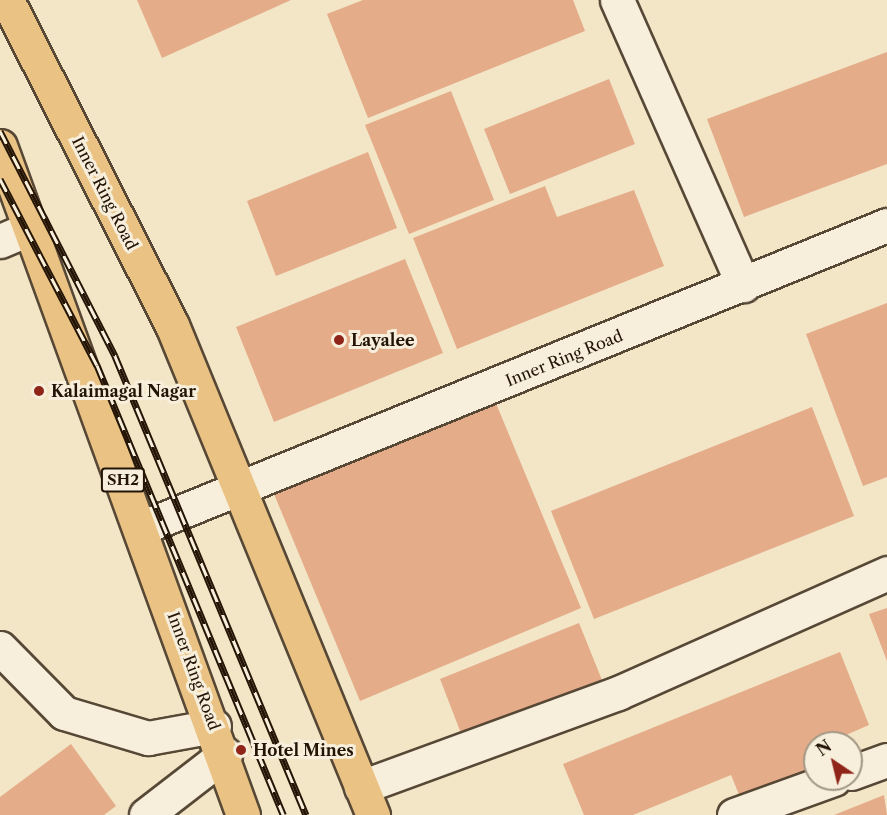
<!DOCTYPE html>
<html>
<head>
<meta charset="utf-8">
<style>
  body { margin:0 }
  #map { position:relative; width:887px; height:815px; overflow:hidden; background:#f3e6c7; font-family:"Libre Caslon Text",serif }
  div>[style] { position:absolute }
  .building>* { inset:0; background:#e4ac89 }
  .roads { filter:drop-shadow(2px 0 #574836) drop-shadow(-2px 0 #574836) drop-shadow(0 2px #574836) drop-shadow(0 -2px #574836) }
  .minor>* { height:33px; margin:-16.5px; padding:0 16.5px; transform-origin:16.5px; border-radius:16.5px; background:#f7efdb }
  .major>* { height:33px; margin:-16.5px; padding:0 16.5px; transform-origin:16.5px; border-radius:16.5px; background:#eac384 }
  .rail>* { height:7px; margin-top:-3.5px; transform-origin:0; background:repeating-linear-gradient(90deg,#f7efdb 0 14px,#231405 0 28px); box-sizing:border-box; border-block:2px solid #231405 }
  .dots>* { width:16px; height:16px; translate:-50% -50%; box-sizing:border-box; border:3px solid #f7efdb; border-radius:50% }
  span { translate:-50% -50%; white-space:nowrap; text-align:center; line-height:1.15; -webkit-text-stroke:6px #f7efdb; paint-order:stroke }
  .shield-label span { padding:2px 4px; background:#f7efdb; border:2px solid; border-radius:4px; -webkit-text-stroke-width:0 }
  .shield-label { font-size:15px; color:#231405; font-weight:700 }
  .street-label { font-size:16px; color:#231405 }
  .poi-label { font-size:16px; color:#231405; font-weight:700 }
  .left { translate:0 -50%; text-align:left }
  .north { position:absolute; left:803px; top:731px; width:60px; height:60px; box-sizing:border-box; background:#f7efdb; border:2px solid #a29785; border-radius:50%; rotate:325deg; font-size:16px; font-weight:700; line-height:24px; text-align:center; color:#231405 }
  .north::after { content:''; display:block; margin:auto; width:21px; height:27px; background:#8f2418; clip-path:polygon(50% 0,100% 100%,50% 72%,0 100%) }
</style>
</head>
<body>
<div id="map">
  <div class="building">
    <div style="clip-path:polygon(137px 0,291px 0,162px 58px)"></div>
    <div style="clip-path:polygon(363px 0,573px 0,585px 31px,368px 118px,327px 14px)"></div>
    <div style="clip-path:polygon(887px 52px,887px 164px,744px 217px,707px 119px)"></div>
    <div style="clip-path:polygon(609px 79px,635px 144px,510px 194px,484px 129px)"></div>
    <div style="clip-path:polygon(451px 91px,494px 200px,409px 234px,365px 125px)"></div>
    <div style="clip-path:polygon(368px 152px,397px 228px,276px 276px,247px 201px)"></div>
    <div style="clip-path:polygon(545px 186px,557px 217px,634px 190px,664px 266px,457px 349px,413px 238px)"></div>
    <div style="clip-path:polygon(405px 259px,443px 353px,274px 422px,236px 327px)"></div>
    <div style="clip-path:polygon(887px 303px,887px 477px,863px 486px,806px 334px)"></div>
    <div style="clip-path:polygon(495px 401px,581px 608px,360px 701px,274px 494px)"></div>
    <div style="clip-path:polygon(812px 407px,854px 516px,594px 619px,551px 511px)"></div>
    <div style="clip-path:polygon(887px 608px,887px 661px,869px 614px)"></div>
    <div style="clip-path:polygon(579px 623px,604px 685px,464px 741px,440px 679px)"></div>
    <div style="clip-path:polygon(840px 652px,869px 725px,846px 735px,849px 743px,815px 743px,815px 767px,740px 797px,731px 775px,633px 815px,584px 815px,563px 764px)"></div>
    <div style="clip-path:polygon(71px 744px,116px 806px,104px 815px,0 815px,0 797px)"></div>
    <div style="clip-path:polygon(884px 795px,887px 815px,834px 815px)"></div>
  </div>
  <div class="roads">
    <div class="minor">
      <div style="left:617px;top:0;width:312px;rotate:66.1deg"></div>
      <div style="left:0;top:241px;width:34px;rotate:-23deg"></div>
      <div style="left:141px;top:528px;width:805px;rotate:-22.11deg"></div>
      <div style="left:0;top:648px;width:91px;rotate:45.4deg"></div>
      <div style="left:64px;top:713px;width:88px;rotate:16.6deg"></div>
      <div style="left:148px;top:738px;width:67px;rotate:-10.3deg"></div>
      <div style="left:851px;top:773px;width:38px;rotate:-20deg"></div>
      <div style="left:361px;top:787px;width:274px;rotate:-20.1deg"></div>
      <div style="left:618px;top:693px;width:295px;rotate:-24deg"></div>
      <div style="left:146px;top:815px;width:100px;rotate:-37.7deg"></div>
      <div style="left:734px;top:815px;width:106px;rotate:-19.8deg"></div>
    </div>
    <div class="major">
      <div style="left:7px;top:0;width:364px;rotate:63.1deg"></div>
      <div style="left:172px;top:325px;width:530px;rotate:67.7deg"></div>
      <div style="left:0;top:146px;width:712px;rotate:70.04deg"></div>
    </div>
  </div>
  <div class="rail">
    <div style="left:0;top:131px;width:253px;rotate:62.9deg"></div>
    <div style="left:115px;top:356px;width:497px;rotate:67.4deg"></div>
    <div style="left:0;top:179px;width:210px;rotate:62.5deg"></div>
    <div style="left:97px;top:365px;width:487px;rotate:67.5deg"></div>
  </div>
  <div class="dots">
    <div style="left:339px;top:340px;background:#8f2418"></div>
    <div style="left:39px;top:391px;background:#8f2418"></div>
    <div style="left:241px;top:750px;background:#8f2418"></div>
  </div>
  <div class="shield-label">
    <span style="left:123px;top:480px">SH2</span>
  </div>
  <div class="street-label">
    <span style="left:105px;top:193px;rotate:63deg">Inner Ring Road</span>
    <span style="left:564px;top:358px;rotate:-22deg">Inner Ring Road</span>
    <span style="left:194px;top:671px;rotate:70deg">Inner Ring Road</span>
  </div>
  <div class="poi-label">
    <span class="left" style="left:351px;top:340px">Layalee</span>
    <span class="left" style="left:51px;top:391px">Kalaimagal Nagar</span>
    <span class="left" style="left:253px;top:750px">Hotel Mines</span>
  </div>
  <div class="north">N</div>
</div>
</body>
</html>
